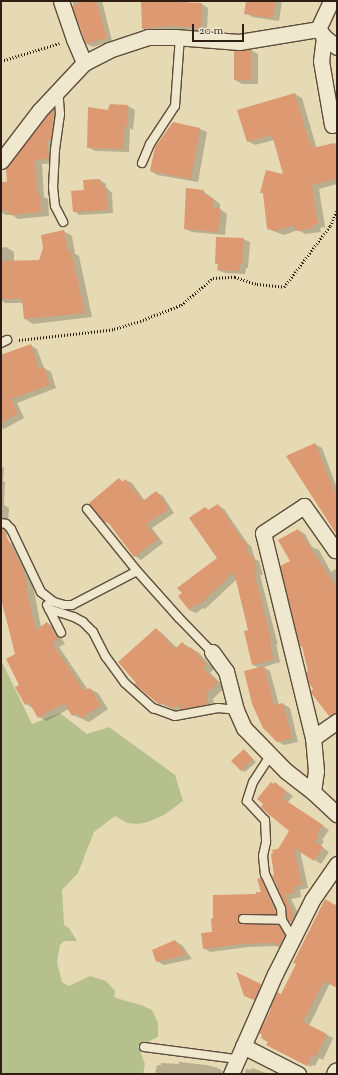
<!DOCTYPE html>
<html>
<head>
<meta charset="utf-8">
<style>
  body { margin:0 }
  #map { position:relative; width:338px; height:1075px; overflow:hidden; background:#e6dab4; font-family:"Sorts Mill Goudy",serif }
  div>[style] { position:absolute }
  .green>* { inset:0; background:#b5c08d }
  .shadow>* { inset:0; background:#0003 }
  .building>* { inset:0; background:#dd9972 }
  .path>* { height:2.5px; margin-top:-1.25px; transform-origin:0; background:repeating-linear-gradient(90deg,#311e13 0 1px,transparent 0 3px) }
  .roads { filter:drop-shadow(1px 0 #5e4d3b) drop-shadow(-1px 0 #5e4d3b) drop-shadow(0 1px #5e4d3b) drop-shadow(0 -1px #5e4d3b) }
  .service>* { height:8px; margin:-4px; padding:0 4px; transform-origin:4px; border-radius:4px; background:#efe7ce }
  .minor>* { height:15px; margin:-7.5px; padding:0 7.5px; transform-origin:7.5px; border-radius:7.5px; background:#efe7ce }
  .tertiary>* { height:19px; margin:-9.5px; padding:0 9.5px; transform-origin:9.5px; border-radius:9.5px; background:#efe7ce }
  span { translate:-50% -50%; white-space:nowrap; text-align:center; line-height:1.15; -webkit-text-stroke:4px #efe7ce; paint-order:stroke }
  .frame { position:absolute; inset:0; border:2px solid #311e13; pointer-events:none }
  .scale { position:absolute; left:192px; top:24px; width:52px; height:18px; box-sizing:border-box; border:2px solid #311e13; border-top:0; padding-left:5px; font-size:12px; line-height:14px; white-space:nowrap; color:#311e13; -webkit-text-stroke:3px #efe7ce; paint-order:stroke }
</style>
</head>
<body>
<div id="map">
  <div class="green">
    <div style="clip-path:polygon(1px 660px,32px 724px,60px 713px,87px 734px,109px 727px,175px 775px,183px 801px,164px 815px,148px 822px,138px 824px,127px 823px,115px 816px,94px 832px,78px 873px,62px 890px,64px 925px,69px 928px,77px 941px,64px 941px,60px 945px,57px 962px,62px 982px,69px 986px,90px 976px,106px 981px,115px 991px,114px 996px,116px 998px,141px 1005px,152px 1010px,158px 1023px,158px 1037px,138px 1046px,145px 1064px,143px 1074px,1px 1074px)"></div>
  </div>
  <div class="shadow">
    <div style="clip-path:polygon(72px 1px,102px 1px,112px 41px,93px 47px,87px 44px)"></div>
    <div style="clip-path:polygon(142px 1px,187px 1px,187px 3px,202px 4px,208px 8px,207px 31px,178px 29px,150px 33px,143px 29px)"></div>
    <div style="clip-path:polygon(248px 1px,282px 1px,279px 21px,252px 17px,246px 13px)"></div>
    <div style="clip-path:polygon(251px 50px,258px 54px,258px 84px,242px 84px,235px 80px)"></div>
    <div style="clip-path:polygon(295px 94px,302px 98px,316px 146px,318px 148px,337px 143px,337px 184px,319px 189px,325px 227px,320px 228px,321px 232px,305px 234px,298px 230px,284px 235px,268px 229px,264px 194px,261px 192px,285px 175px,274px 140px,255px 145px,248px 141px,239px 111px)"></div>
    <div style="clip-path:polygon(110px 105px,128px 106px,135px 110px,133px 130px,130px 128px,129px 152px,95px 151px,88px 147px)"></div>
    <div style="clip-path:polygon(54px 109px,61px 114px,56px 163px,42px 164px,44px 197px,48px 199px,49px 216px,18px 219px,12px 215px,6px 215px,1px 212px,1px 183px,8px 182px,7px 169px)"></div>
    <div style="clip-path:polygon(173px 123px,200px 129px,207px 132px,198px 182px,157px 175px,151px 171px)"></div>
    <div style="clip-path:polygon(100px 180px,106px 184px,106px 187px,112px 193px,113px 213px,79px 215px,74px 211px,85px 191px)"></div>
    <div style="clip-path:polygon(203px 191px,220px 204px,220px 209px,227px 214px,225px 235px,192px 232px,185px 229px)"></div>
    <div style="clip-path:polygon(63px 231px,72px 236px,75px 254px,79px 256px,92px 317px,33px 324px,25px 319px,23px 303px,5px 303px,1px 300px,1px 248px,6px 247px,14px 252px,14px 261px,39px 261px)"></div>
    <div style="clip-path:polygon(243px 239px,250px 242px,248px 268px,246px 268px,245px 274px,225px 273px,218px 270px,219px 265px,216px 263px)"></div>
    <div style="clip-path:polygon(30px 345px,37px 349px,44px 368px,51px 372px,56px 388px,17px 403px,24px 418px,4px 429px,1px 427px,1px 355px)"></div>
    <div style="clip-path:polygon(315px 444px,322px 448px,337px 488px,337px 527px)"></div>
    <div style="clip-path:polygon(1px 466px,4px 468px,3px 481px,5px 482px,4px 505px,9px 508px,8px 522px,3px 527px,7px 533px,6px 541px,16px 545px,30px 570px,41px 627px,47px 623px,55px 628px,65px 644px,59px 647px,88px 690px,90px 689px,98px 693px,108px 709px,89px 722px,73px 715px,69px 709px,46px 721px,39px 717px,34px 709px,26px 704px,21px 685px,16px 655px,1px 599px)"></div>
    <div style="clip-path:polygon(119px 479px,123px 482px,126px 480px,132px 483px,145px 501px,156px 492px,163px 496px,174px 513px,152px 528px,163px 543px,141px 560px,135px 556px,112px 526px,106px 522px)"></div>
    <div style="clip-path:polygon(218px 505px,224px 509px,248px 544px,251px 546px,255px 559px,259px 561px,263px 575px,260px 575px,278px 645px,276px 644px,280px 662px,264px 667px,270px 671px,279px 705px,283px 704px,290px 708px,298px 742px,284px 745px,277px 741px,259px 668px,253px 665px,249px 631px,237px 579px,205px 609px,203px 608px,196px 613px,189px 610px,218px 558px,205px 508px,209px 510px)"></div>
    <div style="clip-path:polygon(298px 530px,305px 534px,312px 547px,319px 550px,331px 572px,337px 568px,336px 719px,329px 715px,314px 689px,303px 647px,301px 646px,291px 561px)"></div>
    <div style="clip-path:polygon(156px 629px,163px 634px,177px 648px,182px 643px,199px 653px,214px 669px,210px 673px,225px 687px,213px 699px,215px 708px,190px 713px,185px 710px,181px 713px,155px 701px,136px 684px)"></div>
    <div style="clip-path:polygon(244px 750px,256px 762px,245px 772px,241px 770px)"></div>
    <div style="clip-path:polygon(271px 783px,281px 787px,293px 796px,288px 802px,329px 830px,322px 840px,324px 841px,321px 846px,329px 852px,321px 864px,300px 850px,308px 888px,300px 890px,301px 897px,291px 899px,301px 919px,297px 926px,291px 922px,288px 918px,287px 906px,275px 875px,278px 850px,291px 831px)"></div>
    <div style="clip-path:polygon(261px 879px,267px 883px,282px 917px,244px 920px,244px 926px,279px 926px,285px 930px,291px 939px,284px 950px,277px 946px,248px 947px,210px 952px,204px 948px,213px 932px,262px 892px)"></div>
    <div style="clip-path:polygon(337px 902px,337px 987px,330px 983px,309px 1026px,333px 1038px,323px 1060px,319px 1058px,315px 1066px,312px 1065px,311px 1067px,273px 1048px,269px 1042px,281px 995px)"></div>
    <div style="clip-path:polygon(175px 941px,182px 945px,192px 959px,164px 965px,157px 961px)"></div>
    <div style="clip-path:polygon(238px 974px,263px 987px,257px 1001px,248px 997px)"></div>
    <div style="clip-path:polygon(179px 1062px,206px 1065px,218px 1068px,224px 1072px,224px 1074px,155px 1074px,157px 1065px,161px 1065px,161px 1063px,179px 1064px)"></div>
    <div style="clip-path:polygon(252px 1068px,269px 1074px,245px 1074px,246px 1069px,251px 1070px)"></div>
  </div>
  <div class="building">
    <div style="clip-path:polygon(87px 1px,96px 1px,107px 38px,86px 44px,72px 6px)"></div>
    <div style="clip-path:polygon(141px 1px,202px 3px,201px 28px,171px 26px,142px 29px)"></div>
    <div style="clip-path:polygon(246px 1px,275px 1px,273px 18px,244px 14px)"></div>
    <div style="clip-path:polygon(251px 49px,251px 80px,234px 80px,234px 51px)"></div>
    <div style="clip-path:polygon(295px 93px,309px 142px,311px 142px,313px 148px,334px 143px,337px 154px,337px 179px,312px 185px,318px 224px,313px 224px,314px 228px,297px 231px,296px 227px,294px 228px,294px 225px,276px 231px,267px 229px,263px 193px,260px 193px,266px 170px,283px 174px,272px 135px,247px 142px,237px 110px)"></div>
    <div style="clip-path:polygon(110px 104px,128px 105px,127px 128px,124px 125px,123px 149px,87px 148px,88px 107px,108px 110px)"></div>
    <div style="clip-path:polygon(54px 108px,51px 140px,47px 140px,49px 159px,35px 160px,37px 194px,40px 194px,41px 212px,9px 215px,9px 211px,1px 211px,1px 182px,7px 182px,6px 168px)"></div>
    <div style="clip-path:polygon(173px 122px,200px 128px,191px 179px,150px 171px,155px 147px)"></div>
    <div style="clip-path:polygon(100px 179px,100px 184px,103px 184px,104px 189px,106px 189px,108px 210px,73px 212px,71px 191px,84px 190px,83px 180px)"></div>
    <div style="clip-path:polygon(186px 188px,204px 190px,203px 194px,208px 195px,210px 198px,214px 199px,213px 208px,221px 209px,218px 232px,184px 229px)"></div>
    <div style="clip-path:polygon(64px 230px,68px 251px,71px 251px,85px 313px,24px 319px,22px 299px,1px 299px,1px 261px,39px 260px,43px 248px,41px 235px)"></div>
    <div style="clip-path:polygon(216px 237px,244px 238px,242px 265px,239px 264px,239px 271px,217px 270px,218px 264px,215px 264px)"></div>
    <div style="clip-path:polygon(31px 344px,39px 369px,44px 367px,50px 385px,11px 399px,18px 412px,17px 414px,1px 423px,1px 355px)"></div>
    <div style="clip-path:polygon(315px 443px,337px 498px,337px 535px,286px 456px)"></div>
    <div style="clip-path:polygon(119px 478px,122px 482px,125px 479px,143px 501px,156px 491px,169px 509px,146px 524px,158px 539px,134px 557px,107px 521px,105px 523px,89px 503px)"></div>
    <div style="clip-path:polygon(218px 504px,243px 541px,245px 541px,250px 557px,253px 556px,257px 571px,254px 572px,272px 643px,269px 640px,274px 659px,252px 665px,244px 631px,248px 630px,234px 572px,198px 606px,196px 604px,189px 610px,178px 596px,182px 593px,177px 588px,217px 558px,189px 518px,205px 507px,208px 510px)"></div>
    <div style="clip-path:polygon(1px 529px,3px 529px,19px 562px,22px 565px,28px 588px,26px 589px,36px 630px,47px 622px,58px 639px,52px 643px,84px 691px,90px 688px,101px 705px,81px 718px,77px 713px,72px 716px,65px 704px,63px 706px,62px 704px,38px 718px,29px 702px,25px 705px,15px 687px,19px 685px,6px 659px,15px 654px,1px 598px)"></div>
    <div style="clip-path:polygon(298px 529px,337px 588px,337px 712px,329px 716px,312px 694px,311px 691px,313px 689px,309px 683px,306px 672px,308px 671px,302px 646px,300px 647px,280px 566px,290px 561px,278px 540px)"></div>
    <div style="clip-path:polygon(156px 628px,175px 649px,182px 642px,189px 649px,191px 647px,207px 665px,203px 668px,218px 682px,206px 694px,208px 704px,181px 709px,178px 705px,173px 709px,163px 703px,160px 705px,134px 684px,136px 683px,118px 662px)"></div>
    <div style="clip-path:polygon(264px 666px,274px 705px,283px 703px,292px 738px,277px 742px,263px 728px,252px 704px,244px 671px)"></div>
    <div style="clip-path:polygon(244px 749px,253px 759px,241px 771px,231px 761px)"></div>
    <div style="clip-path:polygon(271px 782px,273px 784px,275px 782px,287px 792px,282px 798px,323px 825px,316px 835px,319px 837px,315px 842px,323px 847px,314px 861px,294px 848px,302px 885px,294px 886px,295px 893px,285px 895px,294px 915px,290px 923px,287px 918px,286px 907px,272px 875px,274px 875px,271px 854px,273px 853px,272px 850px,278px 849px,289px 831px,267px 813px,261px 807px,263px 804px,257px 799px)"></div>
    <div style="clip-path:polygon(261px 878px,276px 914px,243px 914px,238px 916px,238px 921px,243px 924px,279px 925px,285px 935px,279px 945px,277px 947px,275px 943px,241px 944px,203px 949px,201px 933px,212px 932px,211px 919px,213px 918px,213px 895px,256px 894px,256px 892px,261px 892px,257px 879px)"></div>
    <div style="clip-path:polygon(325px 899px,337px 906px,337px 988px,324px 981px,303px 1022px,327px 1034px,316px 1057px,312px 1055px,307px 1066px,266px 1045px,268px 1042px,261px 1038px,262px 1035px,259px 1033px,271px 1009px,270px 1008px,277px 992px,281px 994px,296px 964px,293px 963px)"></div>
    <div style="clip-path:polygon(175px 940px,186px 955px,156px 962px,152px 950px)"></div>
    <div style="clip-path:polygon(236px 972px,261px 984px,254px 1000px,244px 996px)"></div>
  </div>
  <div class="path">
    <div style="left:1px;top:61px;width:62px;rotate:-17deg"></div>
    <div style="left:19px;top:340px;width:72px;rotate:-6.3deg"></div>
    <div style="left:91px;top:332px;width:23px;rotate:-7deg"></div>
    <div style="left:114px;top:329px;width:27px;rotate:-17deg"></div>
    <div style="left:140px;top:321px;width:44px;rotate:-21.3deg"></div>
    <div style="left:181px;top:305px;width:42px;rotate:-40.2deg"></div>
    <div style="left:213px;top:278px;width:22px;rotate:-3deg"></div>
    <div style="left:235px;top:277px;width:23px;rotate:18deg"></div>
    <div style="left:257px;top:284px;width:27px;rotate:6deg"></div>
    <div style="left:284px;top:287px;width:76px;rotate:-53deg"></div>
    <div style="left:330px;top:226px;width:17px;rotate:-66deg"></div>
  </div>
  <div class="roads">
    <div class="service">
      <div style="left:55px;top:94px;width:7px;rotate:56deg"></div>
      <div style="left:59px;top:100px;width:14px;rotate:86deg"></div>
      <div style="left:60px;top:114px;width:36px;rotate:98deg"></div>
      <div style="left:55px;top:150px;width:37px;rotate:93deg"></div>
      <div style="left:53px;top:187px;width:19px;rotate:84deg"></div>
      <div style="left:55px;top:206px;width:18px;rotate:63deg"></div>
      <div style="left:142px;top:163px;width:21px;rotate:-67deg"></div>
      <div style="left:150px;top:144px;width:45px;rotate:-56.7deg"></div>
      <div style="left:175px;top:106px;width:69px;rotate:-85.9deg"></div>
      <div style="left:1px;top:343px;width:7px;rotate:-27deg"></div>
      <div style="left:87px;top:509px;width:80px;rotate:51.1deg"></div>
      <div style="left:137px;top:571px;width:63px;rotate:48.2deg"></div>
      <div style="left:179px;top:618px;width:47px;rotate:45.9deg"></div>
      <div style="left:1px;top:523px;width:5px;rotate:11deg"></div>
      <div style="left:6px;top:524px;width:7px;rotate:45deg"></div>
      <div style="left:11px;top:529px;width:70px;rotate:64.5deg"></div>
      <div style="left:41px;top:592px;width:16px;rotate:38deg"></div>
      <div style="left:54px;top:602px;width:10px;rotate:17deg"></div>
      <div style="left:64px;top:605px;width:8px"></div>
      <div style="left:72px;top:605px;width:73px;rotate:-27.6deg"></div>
      <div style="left:47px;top:605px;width:31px;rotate:63deg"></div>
      <div style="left:49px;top:609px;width:26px;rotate:18deg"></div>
      <div style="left:74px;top:617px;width:10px;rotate:29deg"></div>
      <div style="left:83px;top:622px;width:14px;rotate:45deg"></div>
      <div style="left:93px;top:632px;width:28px;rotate:63deg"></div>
      <div style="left:106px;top:657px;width:32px;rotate:54deg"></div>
      <div style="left:125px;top:683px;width:38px;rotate:42deg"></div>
      <div style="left:153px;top:708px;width:23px;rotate:20deg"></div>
      <div style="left:175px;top:716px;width:44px;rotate:-10.5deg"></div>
      <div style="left:218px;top:708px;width:18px;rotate:6deg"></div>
      <div style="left:270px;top:756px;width:31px;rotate:123deg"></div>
      <div style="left:253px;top:782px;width:20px;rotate:108deg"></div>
      <div style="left:247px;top:801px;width:26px;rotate:47deg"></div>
      <div style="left:265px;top:820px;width:22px;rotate:87deg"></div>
      <div style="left:266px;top:842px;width:14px;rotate:102deg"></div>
      <div style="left:263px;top:856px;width:18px;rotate:84deg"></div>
      <div style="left:265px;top:874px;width:38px;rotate:65deg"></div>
      <div style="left:281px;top:909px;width:11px;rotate:85deg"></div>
      <div style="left:243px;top:919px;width:39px;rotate:1deg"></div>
      <div style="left:282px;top:920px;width:21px;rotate:59deg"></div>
      <div style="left:144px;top:1047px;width:94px;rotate:7.4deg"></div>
    </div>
    <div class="minor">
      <div style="left:61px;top:1px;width:40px;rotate:71.1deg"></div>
      <div style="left:74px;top:39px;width:26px;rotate:67deg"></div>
      <div style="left:319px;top:30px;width:9px;rotate:54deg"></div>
      <div style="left:324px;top:37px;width:16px;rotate:38deg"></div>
      <div style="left:324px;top:37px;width:24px;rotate:97deg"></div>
      <div style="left:321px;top:61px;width:65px;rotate:80.2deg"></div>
      <div style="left:1px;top:161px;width:64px;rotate:-52.6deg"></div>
      <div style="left:40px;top:110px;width:64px;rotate:-46.9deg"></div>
      <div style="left:84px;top:63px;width:28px;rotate:-27deg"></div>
      <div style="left:109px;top:50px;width:41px;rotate:-18.4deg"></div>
      <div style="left:148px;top:37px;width:27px"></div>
      <div style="left:175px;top:37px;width:64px;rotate:4.5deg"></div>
      <div style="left:239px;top:42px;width:80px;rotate:-9.3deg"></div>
      <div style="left:318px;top:29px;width:31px;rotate:-65deg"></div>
      <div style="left:212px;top:652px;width:24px;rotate:54deg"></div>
      <div style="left:226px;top:671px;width:40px;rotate:75.6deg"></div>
      <div style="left:236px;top:710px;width:20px;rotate:66deg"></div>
      <div style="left:244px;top:728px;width:60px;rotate:45.7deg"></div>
      <div style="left:286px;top:771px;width:34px;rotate:38deg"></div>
      <div style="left:313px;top:792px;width:33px;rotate:43deg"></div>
      <div style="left:313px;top:738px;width:29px;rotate:-35deg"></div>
      <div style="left:313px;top:792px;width:21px;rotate:-82deg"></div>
      <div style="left:316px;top:771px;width:33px;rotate:-95deg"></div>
      <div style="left:313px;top:738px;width:211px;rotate:-103.7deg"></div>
      <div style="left:263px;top:533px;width:49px;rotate:-33.4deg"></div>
      <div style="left:304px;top:506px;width:54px;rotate:54.8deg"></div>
      <div style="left:335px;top:550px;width:3px;rotate:-45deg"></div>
      <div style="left:243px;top:1046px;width:62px;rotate:27deg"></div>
      <div style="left:231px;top:1074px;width:109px;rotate:-66.3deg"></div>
      <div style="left:275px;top:974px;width:83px;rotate:-63.4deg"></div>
      <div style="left:312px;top:900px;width:44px;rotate:-55.2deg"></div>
    </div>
    <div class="tertiary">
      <div style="left:336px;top:1074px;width:2px;rotate:-63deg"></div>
    </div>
  </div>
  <div class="frame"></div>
  <div class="scale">20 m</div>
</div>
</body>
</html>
